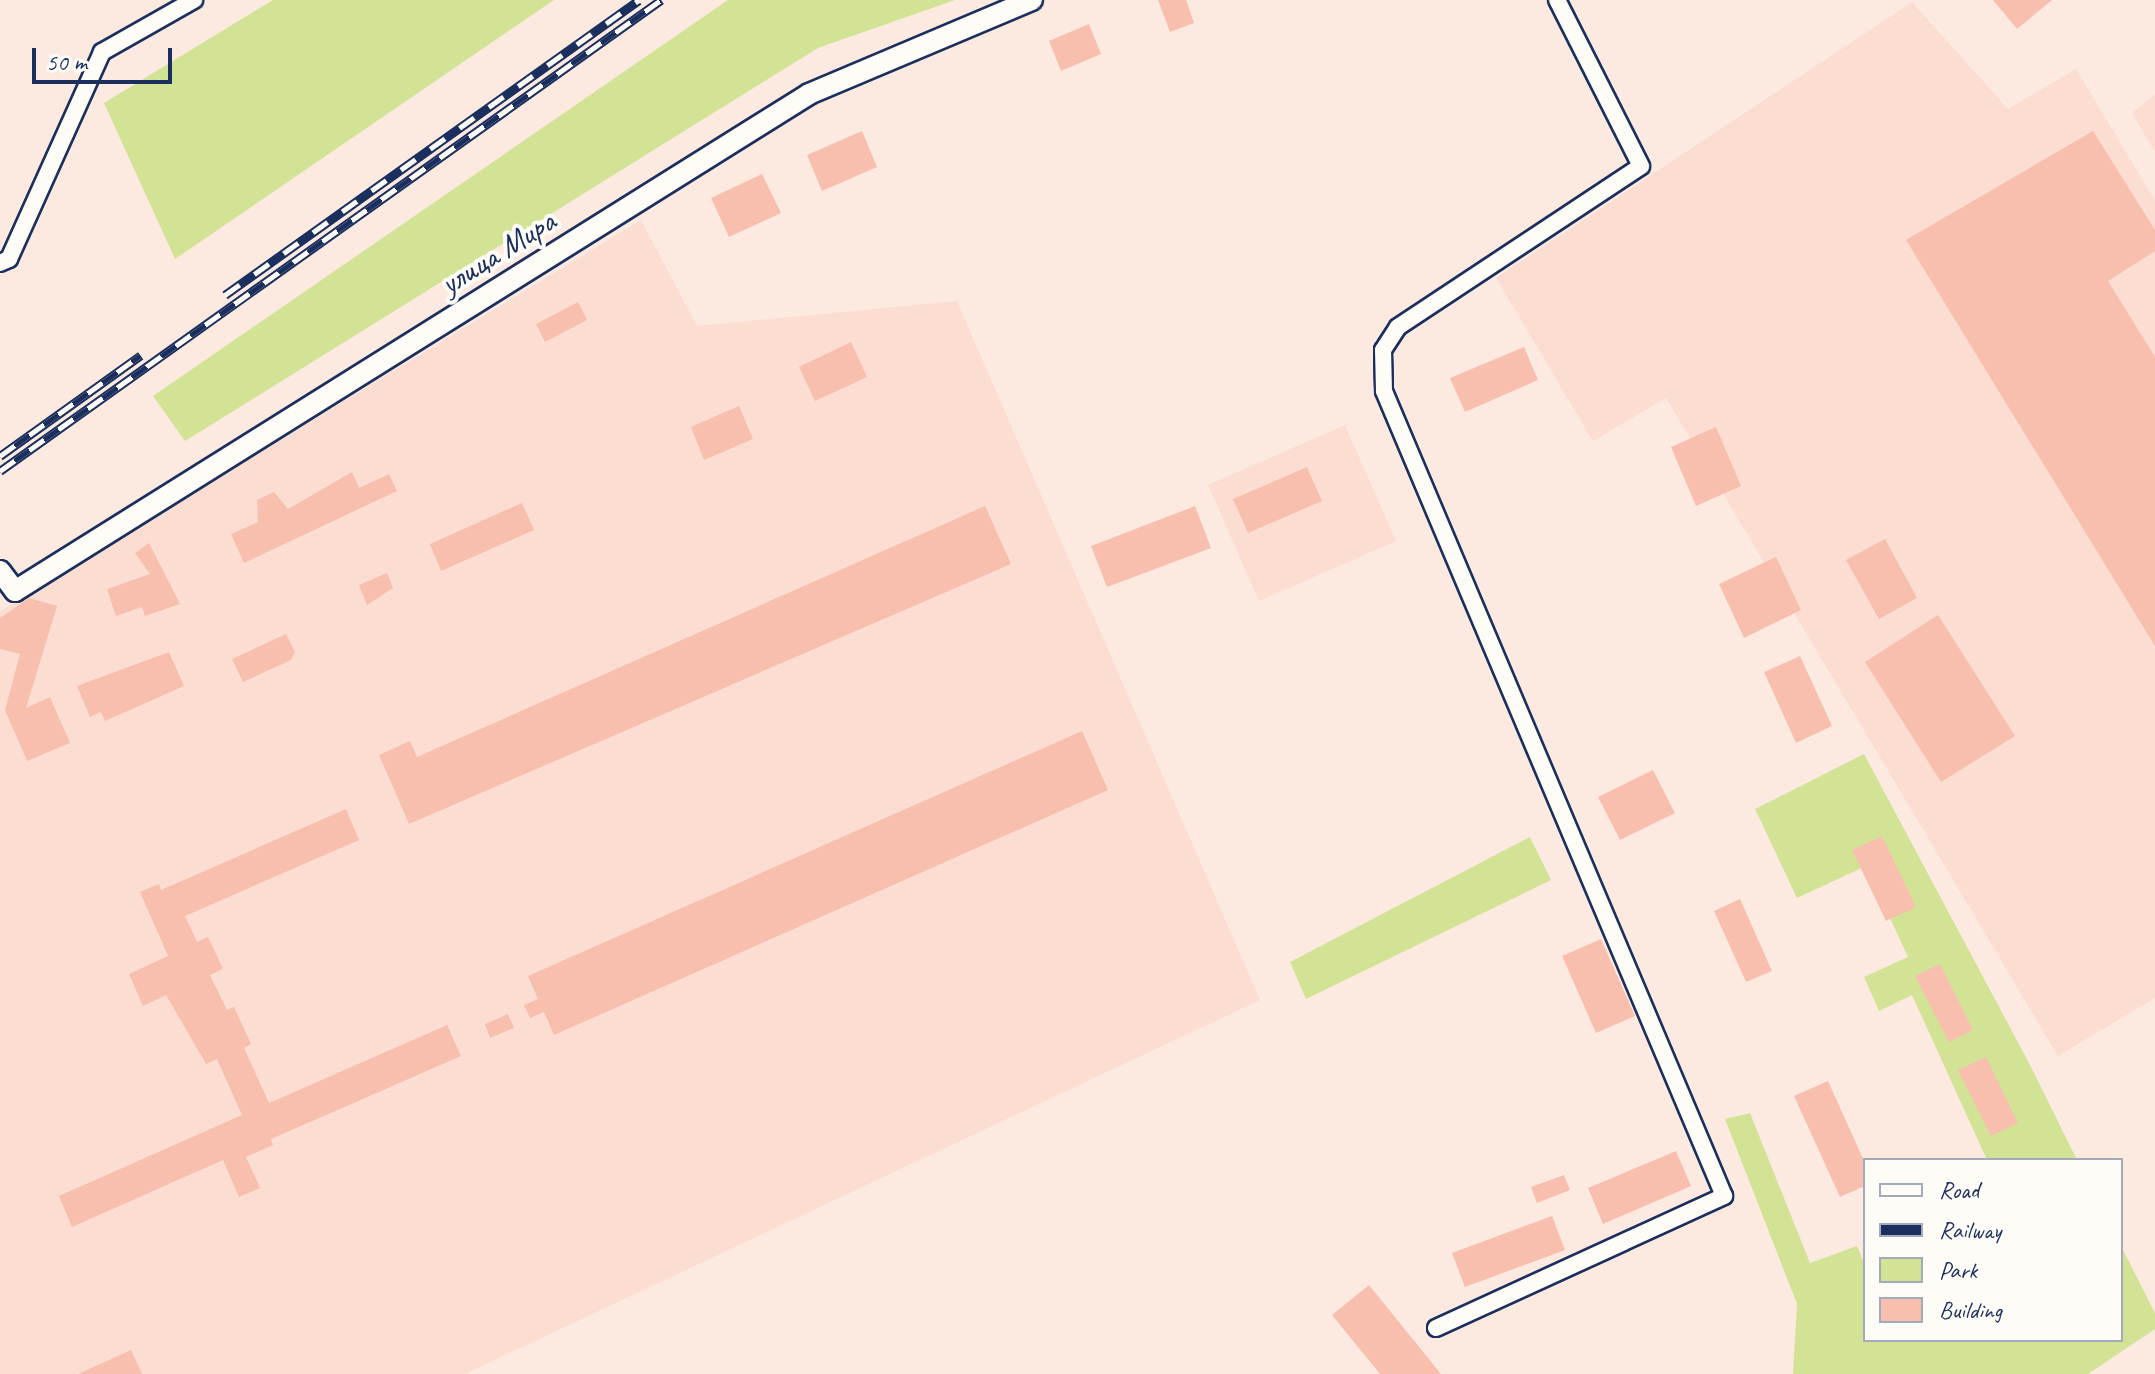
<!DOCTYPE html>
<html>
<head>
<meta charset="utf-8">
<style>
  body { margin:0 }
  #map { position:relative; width:2155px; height:1374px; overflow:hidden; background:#fceae1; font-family:Caveat,sans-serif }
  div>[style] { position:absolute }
  .built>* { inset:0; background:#fbddd2 }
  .green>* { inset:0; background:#d2e396 }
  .building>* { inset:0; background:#f8bfae }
  .roads { filter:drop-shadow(2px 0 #1b2f5e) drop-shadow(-2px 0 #1b2f5e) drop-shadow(0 2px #1b2f5e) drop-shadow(0 -2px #1b2f5e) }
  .minor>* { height:16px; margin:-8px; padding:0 8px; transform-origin:8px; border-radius:8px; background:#fdfcf7 }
  .tertiary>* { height:20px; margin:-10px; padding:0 10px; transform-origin:10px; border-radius:10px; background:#fdfcf7 }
  .rail>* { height:9px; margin-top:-4.5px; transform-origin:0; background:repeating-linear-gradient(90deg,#fdfcf7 0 18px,#1b2f5e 0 36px); box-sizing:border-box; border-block:2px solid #1b2f5e }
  span { translate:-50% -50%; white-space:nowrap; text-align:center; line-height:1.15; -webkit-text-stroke:8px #fdfcf7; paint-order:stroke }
  .street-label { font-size:32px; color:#1b2f5e }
  .legend { position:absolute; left:1863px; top:1158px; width:260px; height:184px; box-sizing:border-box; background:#fdfcf7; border:2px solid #a3aaba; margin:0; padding:10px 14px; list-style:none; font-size:24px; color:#1b2f5e }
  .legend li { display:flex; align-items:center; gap:16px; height:40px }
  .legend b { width:40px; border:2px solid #a3aaba }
  .scale { position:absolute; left:32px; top:48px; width:140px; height:36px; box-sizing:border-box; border:4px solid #1b2f5e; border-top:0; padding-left:10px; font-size:24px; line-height:28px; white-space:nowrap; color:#1b2f5e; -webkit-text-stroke:6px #fdfcf7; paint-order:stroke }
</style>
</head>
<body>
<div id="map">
  <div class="built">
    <div style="clip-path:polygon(1912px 2px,2008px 109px,2076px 69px,2155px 201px,2155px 998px,2058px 1056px,1666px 398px,1593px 441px,1496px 278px)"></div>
    <div style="clip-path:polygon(2155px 94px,2155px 152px,2132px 113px)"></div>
    <div style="clip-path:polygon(641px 220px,697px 326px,957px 301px,1260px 1000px,465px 1374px,0 1374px,0 611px)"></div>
    <div style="clip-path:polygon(1345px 425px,1396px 541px,1259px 601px,1208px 485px)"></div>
  </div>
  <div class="green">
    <div style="clip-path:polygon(273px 0,554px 0,175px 259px,104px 103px)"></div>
    <div style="clip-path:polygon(728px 0,955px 0,818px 48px,185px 441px,153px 396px)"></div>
    <div style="clip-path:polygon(1864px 754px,2029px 1063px,2077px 1160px,1987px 1160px,1912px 995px,1879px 1011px,1864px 977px,1908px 957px,1866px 866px,1797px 898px,1755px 809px)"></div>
    <div style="clip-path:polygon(1530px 837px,1551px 880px,1306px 999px,1290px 962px)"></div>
    <div style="clip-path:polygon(1750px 1113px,1810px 1263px,1857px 1246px,1865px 1265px,1865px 1340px,2121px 1340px,2121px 1246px,2155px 1313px,2155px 1329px,2088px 1374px,1793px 1374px,1797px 1304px,1725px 1119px)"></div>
  </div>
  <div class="building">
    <div style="clip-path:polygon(1158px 0,1186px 0,1194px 23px,1170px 32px)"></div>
    <div style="clip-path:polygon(1993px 0,2052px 0,2017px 29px)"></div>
    <div style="clip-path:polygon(1089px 24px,1101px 54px,1061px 71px,1049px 41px)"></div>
    <div style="clip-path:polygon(862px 131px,877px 167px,822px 191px,807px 155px)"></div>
    <div style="clip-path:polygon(2093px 131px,2155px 230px,2155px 251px,2108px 281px,2155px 357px,2155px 646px,1906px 240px)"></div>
    <div style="clip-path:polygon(762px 174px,781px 213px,729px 237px,711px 198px)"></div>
    <div style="clip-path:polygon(578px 302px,587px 320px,545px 342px,536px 324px)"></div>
    <div style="clip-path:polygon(851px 342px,867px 377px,815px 401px,799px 367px)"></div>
    <div style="clip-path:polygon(1524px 347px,1538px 380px,1465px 412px,1450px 378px)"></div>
    <div style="clip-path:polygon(739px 406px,753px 439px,704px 460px,691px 427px)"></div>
    <div style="clip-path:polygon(1716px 427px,1741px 486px,1696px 506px,1671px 447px)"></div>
    <div style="clip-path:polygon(1307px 467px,1322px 501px,1248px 533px,1233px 499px)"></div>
    <div style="clip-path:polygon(352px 472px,359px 488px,389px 474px,397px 491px,244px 563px,231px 534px,258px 522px,257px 500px,274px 492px,288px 509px)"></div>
    <div style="clip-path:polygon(522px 503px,534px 530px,441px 571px,430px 544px)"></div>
    <div style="clip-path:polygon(985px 506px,1011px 564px,409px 824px,379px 755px,410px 741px,417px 757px)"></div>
    <div style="clip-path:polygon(1195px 506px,1211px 548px,1107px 587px,1091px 546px)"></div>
    <div style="clip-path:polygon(1885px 539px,1917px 598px,1879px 619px,1846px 560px)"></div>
    <div style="clip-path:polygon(149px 543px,180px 604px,145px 616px,142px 607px,116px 616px,107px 589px,150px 574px,135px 553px)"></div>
    <div style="clip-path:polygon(1776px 557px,1801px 610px,1744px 638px,1719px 584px)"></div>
    <div style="clip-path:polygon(387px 573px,393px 588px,367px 605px,359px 585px)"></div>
    <div style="clip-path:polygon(29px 598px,57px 606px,26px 708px,50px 697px,70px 743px,27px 761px,5px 710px,20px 654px,0 649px,0 618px)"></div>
    <div style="clip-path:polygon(1938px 615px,2015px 736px,1941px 782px,1865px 662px)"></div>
    <div style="clip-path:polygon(286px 634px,295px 652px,291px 660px,243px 682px,232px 659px)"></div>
    <div style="clip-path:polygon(169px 652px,184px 686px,105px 721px,101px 712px,90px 717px,77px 686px)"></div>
    <div style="clip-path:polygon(1800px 656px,1832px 726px,1796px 743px,1764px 672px)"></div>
    <div style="clip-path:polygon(1082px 731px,1108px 790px,554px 1035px,544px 1012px,530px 1018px,524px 1005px,538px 999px,528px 976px)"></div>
    <div style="clip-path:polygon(1653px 770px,1675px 813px,1620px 840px,1598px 797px)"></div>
    <div style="clip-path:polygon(346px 809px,359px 840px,185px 916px,197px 942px,208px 937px,223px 969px,210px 975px,227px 1010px,234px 1007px,251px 1044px,244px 1048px,269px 1103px,447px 1025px,461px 1056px,271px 1139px,273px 1145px,246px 1157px,260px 1188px,239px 1197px,223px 1160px,72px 1227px,59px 1196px,242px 1115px,217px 1059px,206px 1064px,166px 995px,143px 1006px,129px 974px,168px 956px,140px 892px,159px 884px,161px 890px)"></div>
    <div style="clip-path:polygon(1882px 836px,1916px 907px,1886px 921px,1852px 850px)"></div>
    <div style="clip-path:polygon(1740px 899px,1772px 971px,1746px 982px,1714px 911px)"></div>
    <div style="clip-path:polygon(1601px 939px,1635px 1016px,1596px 1033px,1562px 956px)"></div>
    <div style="clip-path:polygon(1940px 964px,1973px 1030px,1949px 1042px,1915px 976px)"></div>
    <div style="clip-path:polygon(508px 1014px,514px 1028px,490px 1038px,485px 1024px)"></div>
    <div style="clip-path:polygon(1986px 1057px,2018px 1123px,1991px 1136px,1958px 1070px)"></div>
    <div style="clip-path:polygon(1828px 1081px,1865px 1163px,1865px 1186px,1840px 1197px,1794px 1096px)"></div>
    <div style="clip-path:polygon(1676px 1151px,1691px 1186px,1603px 1224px,1588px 1188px)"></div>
    <div style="clip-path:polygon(1564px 1175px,1570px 1190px,1537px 1203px,1531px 1187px)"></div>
    <div style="clip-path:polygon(1552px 1216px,1565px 1250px,1465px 1287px,1452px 1253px)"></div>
    <div style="clip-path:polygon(1369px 1285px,1441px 1374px,1380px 1374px,1332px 1315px)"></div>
    <div style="clip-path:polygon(131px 1350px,142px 1374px,78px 1374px)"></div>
  </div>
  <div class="roads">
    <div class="minor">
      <div style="left:0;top:263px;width:10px;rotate:-24deg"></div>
      <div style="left:9px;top:259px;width:227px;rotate:-65.8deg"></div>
      <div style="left:102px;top:52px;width:106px;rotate:-29.5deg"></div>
      <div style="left:1436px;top:1328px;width:317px;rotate:-24.6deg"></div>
      <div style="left:1724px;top:1196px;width:874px;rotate:-112.9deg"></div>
      <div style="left:1384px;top:391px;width:41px;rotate:-91.4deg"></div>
      <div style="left:1383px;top:350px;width:27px;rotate:-57deg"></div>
      <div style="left:1398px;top:327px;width:291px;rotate:-33.5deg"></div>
      <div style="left:1641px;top:166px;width:186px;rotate:-116.8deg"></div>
    </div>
    <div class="tertiary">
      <div style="left:0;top:571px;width:25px;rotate:53deg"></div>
      <div style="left:15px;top:591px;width:937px;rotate:-32.04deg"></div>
      <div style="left:809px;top:94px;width:242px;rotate:-22.9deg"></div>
    </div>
  </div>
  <div class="rail">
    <div style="left:225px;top:295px;width:508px;rotate:-35.47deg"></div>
    <div style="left:0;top:456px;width:173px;rotate:-35.6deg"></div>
    <div style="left:0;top:471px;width:812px;rotate:-35.47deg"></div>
  </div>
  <div class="street-label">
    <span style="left:498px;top:253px;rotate:-32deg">улица Мира</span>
  </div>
  <ul class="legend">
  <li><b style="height:10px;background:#fdfcf7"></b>Road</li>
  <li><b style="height:10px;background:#1b2f5e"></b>Railway</li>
  <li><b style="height:22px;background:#d2e396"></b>Park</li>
  <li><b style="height:22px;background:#f8bfae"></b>Building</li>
  </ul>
  <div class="scale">50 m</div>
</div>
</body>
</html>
